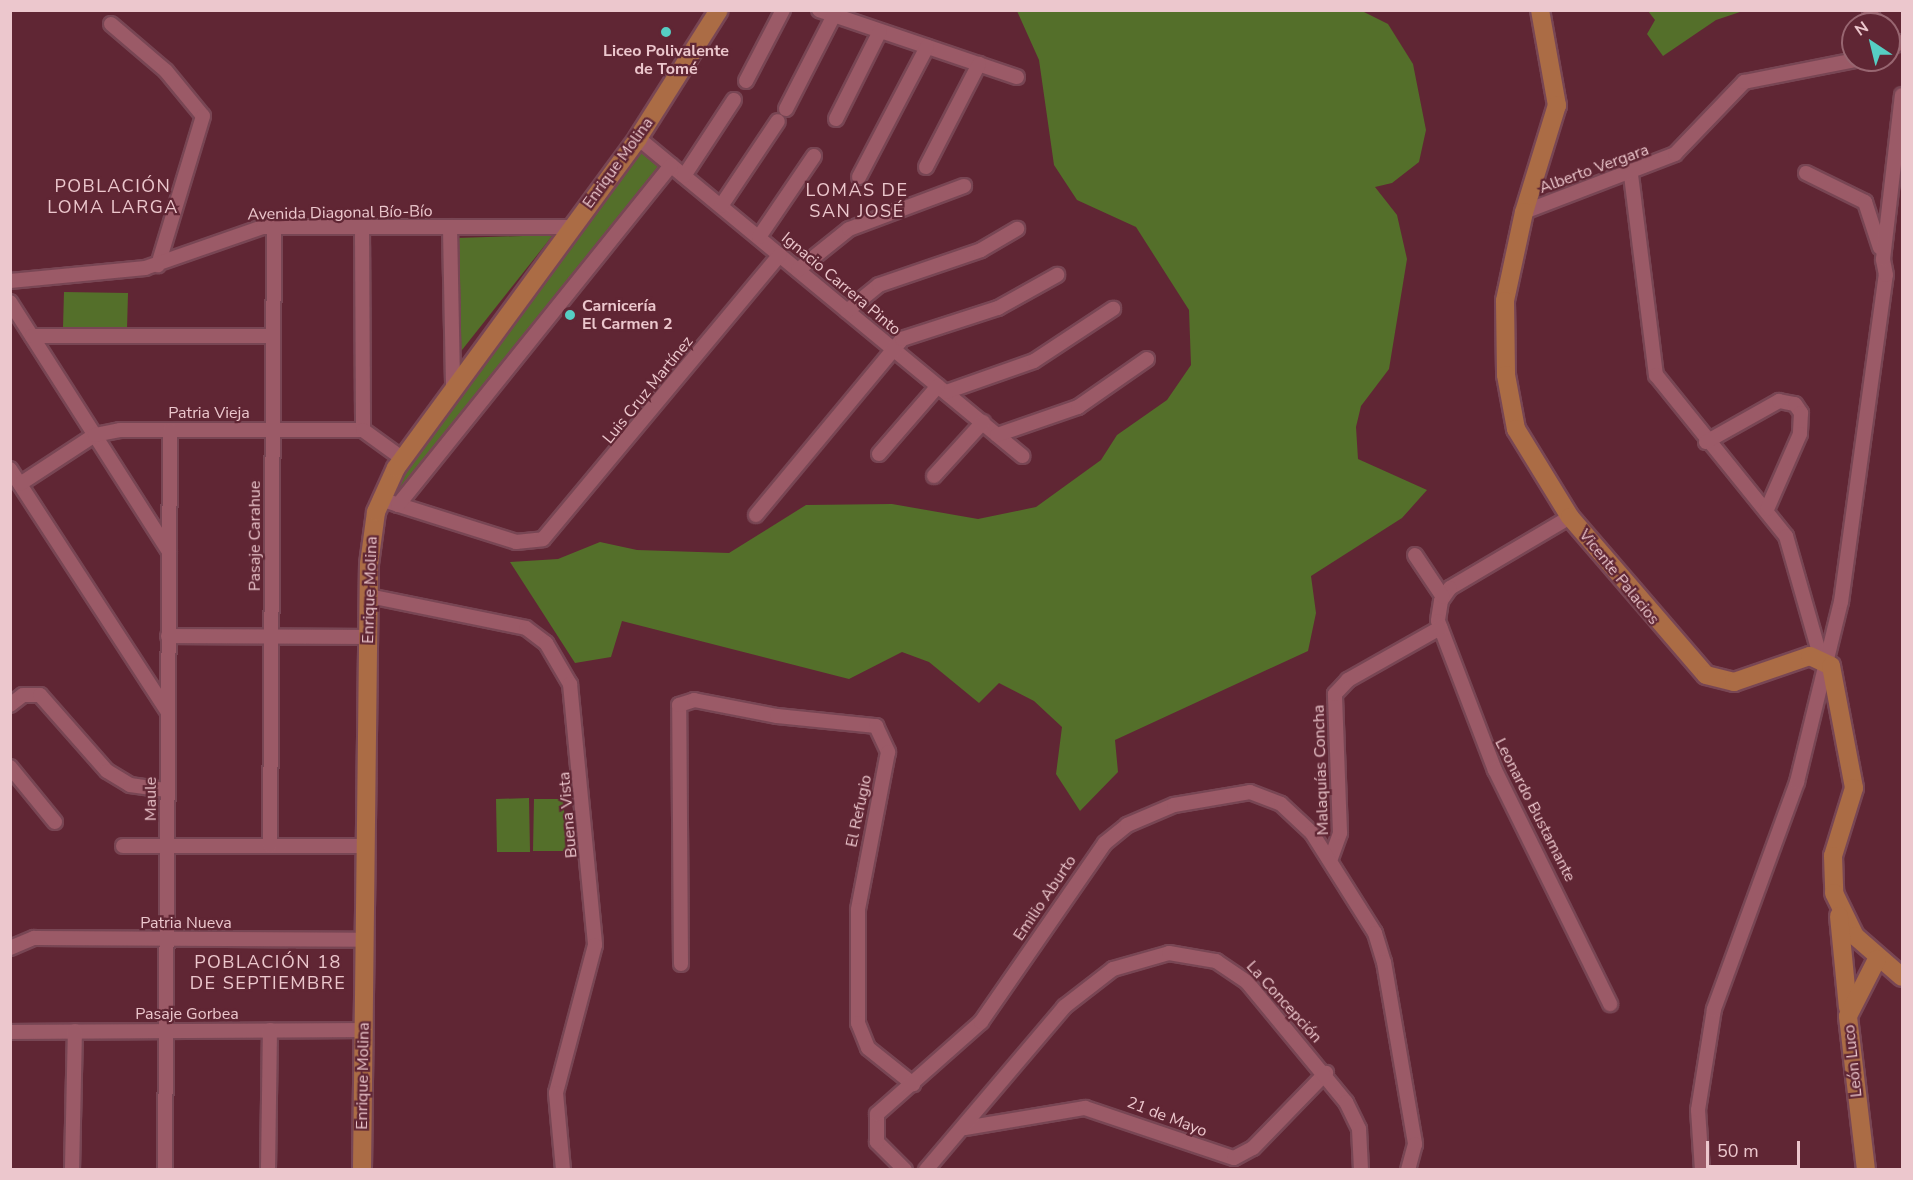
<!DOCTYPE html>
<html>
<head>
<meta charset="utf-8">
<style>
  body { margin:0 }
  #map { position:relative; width:1913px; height:1180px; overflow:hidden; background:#602634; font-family:"Nunito Sans",sans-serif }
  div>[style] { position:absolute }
  .green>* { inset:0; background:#546f2a }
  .roads { filter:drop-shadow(2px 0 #784654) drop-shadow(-2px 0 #784654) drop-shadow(0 2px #784654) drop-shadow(0 -2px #784654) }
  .minor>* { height:14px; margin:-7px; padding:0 7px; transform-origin:7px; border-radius:7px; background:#9b5a67 }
  .major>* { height:18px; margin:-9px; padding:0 9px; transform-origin:9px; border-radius:9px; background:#ab6c45 }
  .dots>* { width:16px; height:16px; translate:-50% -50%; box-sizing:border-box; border:3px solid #602634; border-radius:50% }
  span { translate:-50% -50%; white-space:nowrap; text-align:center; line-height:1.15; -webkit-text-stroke:4.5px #602634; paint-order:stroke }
  .poi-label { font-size:16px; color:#ecc7cd; font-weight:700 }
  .left { translate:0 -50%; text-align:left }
  .street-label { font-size:16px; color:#ecc7cd }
  .neighbourhood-label { font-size:18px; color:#ecc7cd; letter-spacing:1.5px }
  .frame { position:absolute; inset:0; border:12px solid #ecc7cd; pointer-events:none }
  .north { position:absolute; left:1841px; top:12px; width:60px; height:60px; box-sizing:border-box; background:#602634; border:2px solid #986671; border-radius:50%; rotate:325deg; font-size:16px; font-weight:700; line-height:24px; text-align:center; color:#ecc7cd }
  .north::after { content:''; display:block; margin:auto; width:21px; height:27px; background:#56cec3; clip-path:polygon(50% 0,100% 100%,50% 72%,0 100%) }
  .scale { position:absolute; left:1706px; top:1141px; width:94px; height:27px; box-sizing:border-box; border:3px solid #ecc7cd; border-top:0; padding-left:8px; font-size:18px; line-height:21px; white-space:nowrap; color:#ecc7cd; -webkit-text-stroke:4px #602634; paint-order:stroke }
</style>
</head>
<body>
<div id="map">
  <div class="green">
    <div style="clip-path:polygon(1017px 11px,1362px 11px,1388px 24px,1413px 64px,1426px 130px,1419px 162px,1392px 183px,1375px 187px,1397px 215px,1407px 259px,1389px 369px,1361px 406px,1356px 427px,1358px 459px,1427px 490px,1402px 518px,1311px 576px,1316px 613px,1308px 651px,1115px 740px,1118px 772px,1080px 811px,1056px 774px,1062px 727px,1034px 701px,999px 683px,979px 703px,929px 662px,902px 652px,849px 679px,622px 621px,611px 657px,575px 663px,510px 562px,558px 559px,600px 542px,637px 550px,729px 553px,806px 505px,892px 504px,978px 519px,1036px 507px,1101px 460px,1117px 435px,1167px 400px,1191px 365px,1189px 310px,1136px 227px,1077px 200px,1054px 165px,1039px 60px)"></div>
    <div style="clip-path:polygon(1648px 11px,1743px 11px,1716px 20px,1663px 56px,1647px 34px,1655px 20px)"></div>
    <div style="clip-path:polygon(645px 152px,659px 163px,661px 172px,401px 497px,391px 491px,636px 155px)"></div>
    <div style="clip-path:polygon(553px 235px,458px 355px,457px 238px)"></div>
    <div style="clip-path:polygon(64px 292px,128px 293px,127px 329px,63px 328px)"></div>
    <div style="clip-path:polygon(529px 798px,530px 852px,497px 852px,496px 799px)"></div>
    <div style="clip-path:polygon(534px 799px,563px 799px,568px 851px,533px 851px)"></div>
  </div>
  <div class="roads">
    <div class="minor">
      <div style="left:819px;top:10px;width:209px;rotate:18.7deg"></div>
      <div style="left:1870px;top:10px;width:15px;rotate:70deg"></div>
      <div style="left:111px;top:24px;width:72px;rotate:40.5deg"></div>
      <div style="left:166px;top:71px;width:58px;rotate:50.6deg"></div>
      <div style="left:203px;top:116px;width:156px;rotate:106.8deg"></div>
      <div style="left:1889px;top:48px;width:14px;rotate:-25deg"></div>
      <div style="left:746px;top:81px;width:80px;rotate:-62.5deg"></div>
      <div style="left:786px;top:109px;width:106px;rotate:-62.9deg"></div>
      <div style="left:836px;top:119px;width:98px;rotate:-63.4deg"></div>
      <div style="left:638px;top:138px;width:499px;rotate:39.6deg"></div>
      <div style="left:926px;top:167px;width:116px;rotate:-62.8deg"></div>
      <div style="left:1806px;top:173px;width:66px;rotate:26.2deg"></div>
      <div style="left:1865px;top:202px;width:48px;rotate:71.9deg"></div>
      <div style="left:1631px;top:175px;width:202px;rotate:82.9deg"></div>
      <div style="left:1656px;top:375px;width:207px;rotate:51.1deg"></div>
      <div style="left:1786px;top:536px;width:128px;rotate:74.1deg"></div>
      <div style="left:684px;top:176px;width:91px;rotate:-56.7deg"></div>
      <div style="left:859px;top:177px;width:147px;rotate:-62.4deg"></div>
      <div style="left:721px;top:206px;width:102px;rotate:-56.2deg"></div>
      <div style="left:1524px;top:212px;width:162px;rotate:-21deg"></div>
      <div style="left:1675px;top:154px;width:100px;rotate:-46.2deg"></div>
      <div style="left:1744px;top:82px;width:113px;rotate:-11.2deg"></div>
      <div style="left:362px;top:227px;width:203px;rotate:89.7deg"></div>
      <div style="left:450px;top:227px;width:163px;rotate:88.9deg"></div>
      <div style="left:759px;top:237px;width:98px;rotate:-55.8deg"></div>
      <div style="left:798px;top:270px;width:65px;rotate:-38.8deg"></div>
      <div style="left:849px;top:229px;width:123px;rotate:-20.5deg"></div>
      <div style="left:10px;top:281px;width:136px;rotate:-5.5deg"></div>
      <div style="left:145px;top:268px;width:125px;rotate:-19.2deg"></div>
      <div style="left:263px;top:227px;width:308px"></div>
      <div style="left:10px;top:302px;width:296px;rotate:57.5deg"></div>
      <div style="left:847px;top:311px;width:41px;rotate:-39.1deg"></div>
      <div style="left:879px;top:285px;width:108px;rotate:-18.9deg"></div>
      <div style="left:981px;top:250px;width:42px;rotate:-30.3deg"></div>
      <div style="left:32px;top:336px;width:241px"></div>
      <div style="left:946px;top:392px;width:93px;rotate:-19.4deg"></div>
      <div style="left:1034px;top:361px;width:95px;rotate:-33.4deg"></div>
      <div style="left:997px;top:435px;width:86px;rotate:-19.1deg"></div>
      <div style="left:1078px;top:407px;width:84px;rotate:-34.8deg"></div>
      <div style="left:1706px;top:442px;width:84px;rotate:-29.3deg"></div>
      <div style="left:1779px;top:401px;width:16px;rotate:11deg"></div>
      <div style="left:1795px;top:404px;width:11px;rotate:56deg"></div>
      <div style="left:1801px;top:413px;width:21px;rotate:93deg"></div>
      <div style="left:1800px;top:434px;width:82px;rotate:113.7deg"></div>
      <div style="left:879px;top:454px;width:90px;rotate:-49.1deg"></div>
      <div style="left:10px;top:469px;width:290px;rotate:57deg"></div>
      <div style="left:934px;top:476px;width:73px;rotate:-47.8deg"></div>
      <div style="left:20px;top:484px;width:90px;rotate:-33.2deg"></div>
      <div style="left:95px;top:435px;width:25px;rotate:-11deg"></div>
      <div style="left:120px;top:430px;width:243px"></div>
      <div style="left:363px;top:430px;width:49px;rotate:35.9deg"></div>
      <div style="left:380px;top:499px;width:143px;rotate:17.5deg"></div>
      <div style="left:516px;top:542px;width:27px;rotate:-6deg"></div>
      <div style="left:543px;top:539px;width:370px;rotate:-50.2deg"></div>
      <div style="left:398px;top:505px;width:436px;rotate:-51.2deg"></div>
      <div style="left:756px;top:515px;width:229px;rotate:-50.3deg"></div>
      <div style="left:902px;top:339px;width:101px;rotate:-17.9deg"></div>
      <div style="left:998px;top:308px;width:68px;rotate:-29.2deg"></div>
      <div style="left:1570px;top:517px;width:139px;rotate:149.4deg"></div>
      <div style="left:1450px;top:588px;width:16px;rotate:125deg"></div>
      <div style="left:1441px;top:601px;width:20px;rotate:99deg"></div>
      <div style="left:1438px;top:621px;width:160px;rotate:69.1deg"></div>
      <div style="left:1495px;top:770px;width:261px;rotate:63.8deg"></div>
      <div style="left:1415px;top:555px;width:50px;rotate:56.3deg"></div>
      <div style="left:369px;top:596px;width:160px;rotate:11.5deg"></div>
      <div style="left:526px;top:628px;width:25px;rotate:37deg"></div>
      <div style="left:546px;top:643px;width:48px;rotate:59.7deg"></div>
      <div style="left:570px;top:684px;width:262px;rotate:84.5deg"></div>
      <div style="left:595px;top:945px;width:153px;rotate:104.8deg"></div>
      <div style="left:556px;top:1093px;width:77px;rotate:84.8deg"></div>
      <div style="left:168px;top:636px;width:201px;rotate:0.3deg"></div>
      <div style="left:10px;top:705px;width:16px;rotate:-38deg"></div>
      <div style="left:23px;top:695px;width:17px"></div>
      <div style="left:40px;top:695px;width:101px;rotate:48.6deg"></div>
      <div style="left:107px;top:771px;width:27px;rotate:31deg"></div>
      <div style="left:130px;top:785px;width:37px;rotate:8deg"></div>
      <div style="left:10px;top:767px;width:71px;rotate:50.7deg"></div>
      <div style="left:123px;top:846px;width:243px"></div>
      <div style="left:270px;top:846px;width:619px;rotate:-89.63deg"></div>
      <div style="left:1331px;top:858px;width:27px;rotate:-70deg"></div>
      <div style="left:1340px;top:833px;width:139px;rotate:-92.1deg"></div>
      <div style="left:1335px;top:694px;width:19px;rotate:-47deg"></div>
      <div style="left:1348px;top:680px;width:106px;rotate:-29.5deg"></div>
      <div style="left:10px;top:948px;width:26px;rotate:-23deg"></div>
      <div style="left:34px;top:938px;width:331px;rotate:0.3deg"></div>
      <div style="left:681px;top:964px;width:259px;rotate:-90.4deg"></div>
      <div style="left:679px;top:705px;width:16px;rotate:-18deg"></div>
      <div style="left:694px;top:700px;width:85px;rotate:10.9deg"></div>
      <div style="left:777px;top:716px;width:100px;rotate:5.8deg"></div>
      <div style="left:876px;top:726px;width:29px;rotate:65deg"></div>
      <div style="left:888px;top:752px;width:161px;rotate:100.8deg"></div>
      <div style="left:858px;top:910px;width:113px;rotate:90deg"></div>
      <div style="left:858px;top:1023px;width:27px;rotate:68deg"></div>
      <div style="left:868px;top:1048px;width:58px;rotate:38.7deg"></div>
      <div style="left:10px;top:1032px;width:354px;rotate:-0.3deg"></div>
      <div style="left:965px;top:1128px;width:122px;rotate:-9.5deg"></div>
      <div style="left:1085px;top:1108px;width:157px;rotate:18.6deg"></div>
      <div style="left:1234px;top:1158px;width:21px;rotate:-28deg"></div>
      <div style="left:1253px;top:1148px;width:105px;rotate:-45.8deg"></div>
      <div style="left:72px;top:1170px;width:139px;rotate:-88.8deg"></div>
      <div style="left:165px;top:1170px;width:740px;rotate:-89.61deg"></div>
      <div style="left:268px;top:1170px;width:140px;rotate:-89.2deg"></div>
      <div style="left:905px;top:1170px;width:40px;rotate:-135deg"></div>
      <div style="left:877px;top:1142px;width:28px;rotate:-90deg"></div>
      <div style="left:877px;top:1114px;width:139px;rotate:-41.5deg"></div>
      <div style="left:981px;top:1022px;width:218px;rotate:-55.3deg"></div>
      <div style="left:1105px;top:843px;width:28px;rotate:-39deg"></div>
      <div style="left:1127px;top:825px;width:51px;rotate:-23.1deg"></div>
      <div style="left:1174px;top:805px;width:77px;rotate:-9.7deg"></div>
      <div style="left:1250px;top:792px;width:33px;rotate:21deg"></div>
      <div style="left:1281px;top:804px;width:42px;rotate:43.1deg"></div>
      <div style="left:1312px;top:833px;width:118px;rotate:57.8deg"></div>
      <div style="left:1375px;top:933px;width:30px;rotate:73deg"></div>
      <div style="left:1384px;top:962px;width:185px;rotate:80.3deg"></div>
      <div style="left:1415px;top:1144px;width:27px;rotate:105deg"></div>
      <div style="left:926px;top:1170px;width:214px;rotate:-49.7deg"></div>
      <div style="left:1064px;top:1007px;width:62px;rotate:-37.8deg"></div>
      <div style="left:1113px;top:969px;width:58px;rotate:-15.9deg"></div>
      <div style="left:1169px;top:953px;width:48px;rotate:9.7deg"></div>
      <div style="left:1216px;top:961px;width:37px;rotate:34deg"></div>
      <div style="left:1247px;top:982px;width:156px;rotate:50.5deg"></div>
      <div style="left:1346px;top:1102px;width:30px;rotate:64deg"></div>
      <div style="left:1359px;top:1129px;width:41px;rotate:87.2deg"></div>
      <div style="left:1702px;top:1170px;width:60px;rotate:-93.8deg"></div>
      <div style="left:1698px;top:1110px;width:102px;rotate:-81deg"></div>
      <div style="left:1714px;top:1009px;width:242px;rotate:-69.9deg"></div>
      <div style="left:1797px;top:782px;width:185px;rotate:-76.3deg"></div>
      <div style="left:1841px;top:602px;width:330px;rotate:-82.2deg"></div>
      <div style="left:1886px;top:275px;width:16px;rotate:-101deg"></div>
      <div style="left:1883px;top:259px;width:165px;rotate:-83.4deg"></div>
    </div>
    <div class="major">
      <div style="left:1540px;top:10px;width:97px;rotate:79.9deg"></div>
      <div style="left:1557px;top:105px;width:112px;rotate:107.1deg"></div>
      <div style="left:1524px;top:212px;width:91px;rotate:102.1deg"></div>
      <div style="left:1505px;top:301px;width:74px;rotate:89.2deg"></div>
      <div style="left:1506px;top:375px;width:55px;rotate:79.5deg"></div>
      <div style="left:1516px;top:429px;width:103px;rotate:58.5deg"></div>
      <div style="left:1570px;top:517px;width:208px;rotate:49.3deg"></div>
      <div style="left:1706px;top:675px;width:29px;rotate:14deg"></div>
      <div style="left:1734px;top:682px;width:80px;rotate:-18.9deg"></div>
      <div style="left:1810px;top:656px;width:23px;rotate:25deg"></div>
      <div style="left:1831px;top:666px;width:124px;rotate:79.3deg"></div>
      <div style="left:1854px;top:788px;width:71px;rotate:107.2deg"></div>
      <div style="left:1833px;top:856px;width:37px;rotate:88deg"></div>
      <div style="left:1834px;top:893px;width:48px;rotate:64deg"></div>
      <div style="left:1855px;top:936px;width:62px;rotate:41.1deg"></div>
      <div style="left:1839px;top:916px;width:92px;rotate:84.4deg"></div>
      <div style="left:362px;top:1170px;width:606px;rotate:-89.34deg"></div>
      <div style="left:369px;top:564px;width:52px;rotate:-82.3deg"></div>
      <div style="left:376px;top:512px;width:48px;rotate:-65.6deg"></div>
      <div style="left:396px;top:468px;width:409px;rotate:-53.7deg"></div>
      <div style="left:638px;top:138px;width:151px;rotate:-57.7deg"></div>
      <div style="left:1866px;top:1170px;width:155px;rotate:-96.7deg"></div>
      <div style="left:1848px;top:1016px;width:64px;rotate:-63deg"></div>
    </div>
  </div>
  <div class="dots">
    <div style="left:666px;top:32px;background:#56cec3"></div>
    <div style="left:570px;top:315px;background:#56cec3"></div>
  </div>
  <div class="poi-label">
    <span style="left:666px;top:60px">Liceo Polivalente<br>de Tomé</span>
    <span class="left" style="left:582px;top:315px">Carnicería<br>El Carmen 2</span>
  </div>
  <div class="street-label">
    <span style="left:618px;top:163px;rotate:-54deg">Enrique Molina</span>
    <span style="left:1594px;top:169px;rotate:-20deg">Alberto Vergara</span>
    <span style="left:340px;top:213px;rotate:-1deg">Avenida Diagonal Bío-Bío</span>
    <span style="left:841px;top:284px;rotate:40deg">Ignacio Carrera Pinto</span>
    <span style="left:648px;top:390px;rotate:-51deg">Luis Cruz Martínez</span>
    <span style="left:209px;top:413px">Patria Vieja</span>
    <span style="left:255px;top:536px;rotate:-90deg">Pasaje Carahue</span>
    <span style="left:1619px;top:577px;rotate:51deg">Vicente Palacios</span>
    <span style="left:370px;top:590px;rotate:-88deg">Enrique Molina</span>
    <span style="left:1321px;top:770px;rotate:-92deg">Malaquías Concha</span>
    <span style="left:151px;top:799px;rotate:-90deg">Maule</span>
    <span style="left:1535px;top:810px;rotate:63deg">Leonardo Bustamante</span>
    <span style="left:859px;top:811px;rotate:-78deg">El Refugio</span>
    <span style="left:568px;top:815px;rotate:-95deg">Buena Vista</span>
    <span style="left:1045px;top:898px;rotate:-56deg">Emilio Aburto</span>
    <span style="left:186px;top:923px">Patria Nueva</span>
    <span style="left:1284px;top:1002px;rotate:48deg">La Concepción</span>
    <span style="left:187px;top:1014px">Pasaje Gorbea</span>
    <span style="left:1853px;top:1061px;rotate:-96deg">León Luco</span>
    <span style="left:363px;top:1076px;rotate:-89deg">Enrique Molina</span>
    <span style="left:1167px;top:1117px;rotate:21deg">21 de Mayo</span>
  </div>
  <div class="neighbourhood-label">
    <span style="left:113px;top:197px">POBLACIÓN<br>LOMA LARGA</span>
    <span style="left:857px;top:201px">LOMAS DE<br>SAN JOSÉ</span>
    <span style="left:268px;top:973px">POBLACIÓN 18<br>DE SEPTIEMBRE</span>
  </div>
  <div class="frame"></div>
  <div class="north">N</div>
  <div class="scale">50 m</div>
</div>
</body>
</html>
